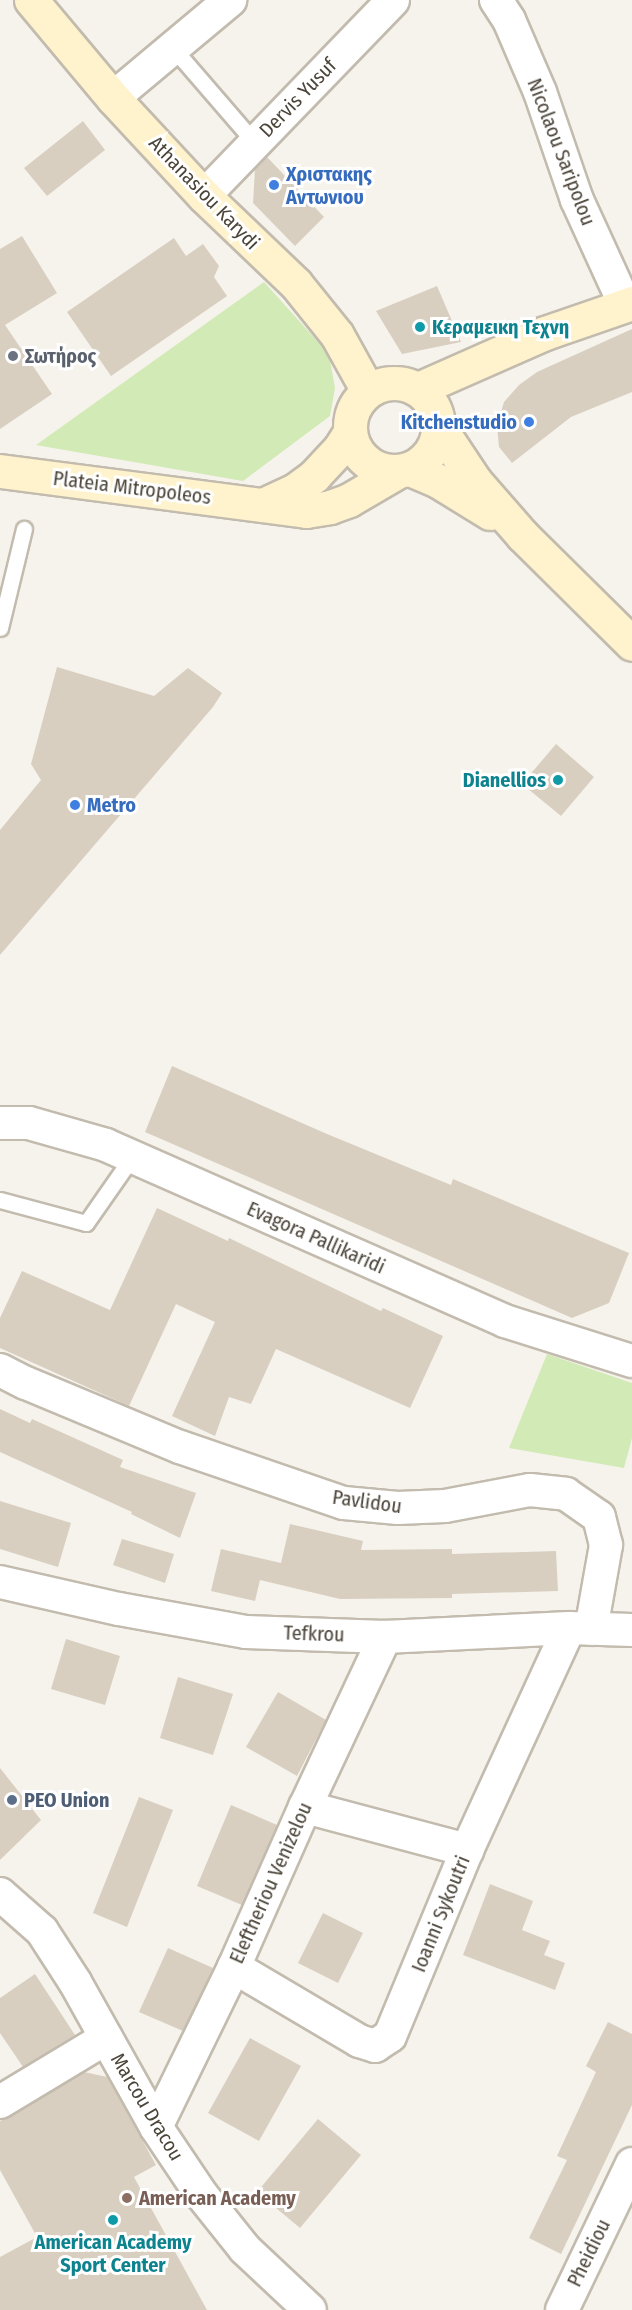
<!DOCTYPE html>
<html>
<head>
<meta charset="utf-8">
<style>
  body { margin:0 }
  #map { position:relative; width:632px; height:2310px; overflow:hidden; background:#f6f3ec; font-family:"Fira Sans Condensed",sans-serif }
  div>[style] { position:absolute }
  .green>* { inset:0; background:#d2eab5 }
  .building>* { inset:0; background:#d8cfc1 }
  .roads { filter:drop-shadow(2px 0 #c2bbae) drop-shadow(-2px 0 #c2bbae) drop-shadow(0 2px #c2bbae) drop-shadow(0 -2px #c2bbae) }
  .lane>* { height:15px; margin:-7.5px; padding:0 7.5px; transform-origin:7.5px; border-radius:7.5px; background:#fff }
  .street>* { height:32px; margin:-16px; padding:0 16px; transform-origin:16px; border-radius:16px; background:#fff }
  .secondary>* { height:33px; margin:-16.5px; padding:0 16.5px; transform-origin:16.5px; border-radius:16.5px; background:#fff3cd }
  .secondary>.ring { margin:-16.5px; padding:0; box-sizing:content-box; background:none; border:33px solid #fff3cd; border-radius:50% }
  .dots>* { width:16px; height:16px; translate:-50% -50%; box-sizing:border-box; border:3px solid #fff; border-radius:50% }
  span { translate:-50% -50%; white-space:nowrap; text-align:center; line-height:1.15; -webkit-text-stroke:6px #fff; paint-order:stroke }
  .street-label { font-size:20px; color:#4b4439 }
  .shop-label { font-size:20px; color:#366cbe; font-weight:700 }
  .left { translate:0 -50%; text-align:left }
  .right { translate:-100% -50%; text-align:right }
  .culture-label { font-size:20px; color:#0d838f; font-weight:700 }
  .worship-label { font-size:20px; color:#5b616d; font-weight:700 }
  .service-label { font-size:20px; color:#4e5e75; font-weight:700 }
  .education-label { font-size:20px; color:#785e54; font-weight:700 }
</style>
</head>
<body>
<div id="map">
  <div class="green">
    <div style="clip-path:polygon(264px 282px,329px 354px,335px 388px,330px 416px,243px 481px,36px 445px)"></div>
    <div style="clip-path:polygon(547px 1354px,632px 1383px,632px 1438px,624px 1468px,509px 1448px)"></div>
  </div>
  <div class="building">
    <div style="clip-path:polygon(83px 121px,105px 150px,47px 196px,24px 168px)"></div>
    <div style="clip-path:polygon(267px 157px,324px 217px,295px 246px,253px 203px,255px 169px)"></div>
    <div style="clip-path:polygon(22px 236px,57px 293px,5px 325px,52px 394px,0 429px,0 249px)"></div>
    <div style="clip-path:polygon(174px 238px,186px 256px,203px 244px,219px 266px,214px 277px,227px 296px,111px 376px,67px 312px)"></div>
    <div style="clip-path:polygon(437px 286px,461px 342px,402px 354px,376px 311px)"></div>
    <div style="clip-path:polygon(632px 329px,632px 392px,571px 417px,512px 463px,499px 447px,497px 425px,504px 402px,519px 385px,537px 372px)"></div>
    <div style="clip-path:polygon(57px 667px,154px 696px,188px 668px,222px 693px,213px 707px,0 955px,0 830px,41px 780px,31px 764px)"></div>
    <div style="clip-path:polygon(556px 744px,594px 777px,561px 816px,522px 784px)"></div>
    <div style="clip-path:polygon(172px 1066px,327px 1134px,451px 1185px,453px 1179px,629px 1253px,609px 1303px,572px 1318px,145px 1132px)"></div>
    <div style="clip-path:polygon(157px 1208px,228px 1241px,229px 1238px,381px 1311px,383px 1308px,443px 1336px,410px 1408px,276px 1349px,251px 1404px,229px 1397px,215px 1436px,172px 1416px,215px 1322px,176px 1304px,129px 1406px,0 1348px,0 1318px,22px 1271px,110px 1310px)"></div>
    <div style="clip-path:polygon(0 1409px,30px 1423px,32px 1419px,123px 1460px,120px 1467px,196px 1493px,180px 1538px,131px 1514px,132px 1512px,0 1452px)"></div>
    <div style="clip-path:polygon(0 1501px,71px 1523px,58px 1567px,0 1549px)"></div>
    <div style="clip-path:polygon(290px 1524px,363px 1541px,361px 1550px,452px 1549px,452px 1554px,556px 1551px,558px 1591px,452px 1594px,452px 1598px,340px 1599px,260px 1580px,255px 1601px,211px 1591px,221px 1549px,281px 1563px)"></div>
    <div style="clip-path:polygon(122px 1539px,174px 1554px,165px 1583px,113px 1565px)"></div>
    <div style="clip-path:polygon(66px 1639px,120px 1656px,105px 1705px,51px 1689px)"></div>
    <div style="clip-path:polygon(178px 1677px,233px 1694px,213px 1755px,160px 1738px)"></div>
    <div style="clip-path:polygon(278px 1692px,326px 1720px,297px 1776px,246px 1747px)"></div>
    <div style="clip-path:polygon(0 1768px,41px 1820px,0 1860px)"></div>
    <div style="clip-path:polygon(139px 1797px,173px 1810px,127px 1927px,93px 1913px)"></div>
    <div style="clip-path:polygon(231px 1805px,277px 1825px,242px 1905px,197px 1886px)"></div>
    <div style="clip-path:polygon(490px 1884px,533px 1901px,522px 1930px,550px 1941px,544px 1955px,565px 1963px,555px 1990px,463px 1955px)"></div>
    <div style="clip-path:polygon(323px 1913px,363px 1933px,338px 1983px,298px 1963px)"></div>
    <div style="clip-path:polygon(168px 1948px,213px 1968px,183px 2031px,139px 2012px)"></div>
    <div style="clip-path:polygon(35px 1974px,75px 2035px,23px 2067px,0 2033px,0 1998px)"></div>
    <div style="clip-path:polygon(608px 2022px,632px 2034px,632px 2105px,561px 2254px,529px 2238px,567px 2160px,557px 2156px,596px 2072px,586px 2066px)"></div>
    <div style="clip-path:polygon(250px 2038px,301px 2066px,259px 2141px,208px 2113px)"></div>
    <div style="clip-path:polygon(84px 2072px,107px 2077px,156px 2165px,134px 2177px,207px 2310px,0 2310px,0 2257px,37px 2237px,0 2170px,0 2121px)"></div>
    <div style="clip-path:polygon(318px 2119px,361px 2155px,300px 2228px,257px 2192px)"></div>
  </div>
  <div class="roads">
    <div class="lane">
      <div style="left:173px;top:48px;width:125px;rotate:49.2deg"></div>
      <div style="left:0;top:628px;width:102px;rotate:-76.4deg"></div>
      <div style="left:0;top:1200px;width:89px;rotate:15deg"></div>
      <div style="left:86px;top:1223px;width:80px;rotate:-55.1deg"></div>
    </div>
    <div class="street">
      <div style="left:496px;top:0;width:24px;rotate:57deg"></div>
      <div style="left:509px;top:20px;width:78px;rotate:66.7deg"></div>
      <div style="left:540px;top:92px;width:114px;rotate:71.1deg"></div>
      <div style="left:577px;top:200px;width:115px;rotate:65.4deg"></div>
      <div style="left:113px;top:98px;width:153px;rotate:-39.9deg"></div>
      <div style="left:204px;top:196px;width:272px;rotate:-46deg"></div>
      <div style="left:0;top:1123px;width:29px"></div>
      <div style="left:29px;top:1123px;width:80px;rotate:15.9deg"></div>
      <div style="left:106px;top:1145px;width:436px;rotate:23.8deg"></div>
      <div style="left:505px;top:1321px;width:133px;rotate:17.5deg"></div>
      <div style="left:0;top:1370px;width:29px;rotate:27deg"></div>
      <div style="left:26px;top:1383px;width:167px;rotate:22.6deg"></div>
      <div style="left:180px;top:1447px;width:173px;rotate:18.9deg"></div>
      <div style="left:344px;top:1503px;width:54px;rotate:5.3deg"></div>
      <div style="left:398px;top:1508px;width:47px;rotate:-2.4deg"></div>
      <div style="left:445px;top:1506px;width:86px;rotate:-10.7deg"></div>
      <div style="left:530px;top:1490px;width:36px;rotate:6deg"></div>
      <div style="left:566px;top:1494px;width:40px;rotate:34.9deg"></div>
      <div style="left:599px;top:1517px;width:29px;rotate:76deg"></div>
      <div style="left:606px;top:1545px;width:85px;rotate:100.1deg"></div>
      <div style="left:0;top:1582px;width:122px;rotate:12.8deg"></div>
      <div style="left:119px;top:1609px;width:129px;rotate:10.3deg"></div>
      <div style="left:246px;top:1632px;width:139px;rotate:2.1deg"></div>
      <div style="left:385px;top:1637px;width:184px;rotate:-2.8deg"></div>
      <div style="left:569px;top:1628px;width:63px;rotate:1.8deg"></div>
      <div style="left:305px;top:1807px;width:168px;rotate:14.9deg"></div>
      <div style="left:0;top:1894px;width:56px;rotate:41.4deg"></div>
      <div style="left:42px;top:1931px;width:61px;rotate:57.1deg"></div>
      <div style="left:75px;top:1982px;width:166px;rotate:60.8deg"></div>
      <div style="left:156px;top:2127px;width:81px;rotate:56.1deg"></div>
      <div style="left:201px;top:2194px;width:70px;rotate:51.3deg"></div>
      <div style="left:245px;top:2249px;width:89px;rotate:43.2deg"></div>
      <div style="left:234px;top:1967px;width:145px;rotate:30.6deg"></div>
      <div style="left:359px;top:2041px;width:17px;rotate:17deg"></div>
      <div style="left:375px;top:2046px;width:18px;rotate:-34deg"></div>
      <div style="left:390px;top:2036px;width:201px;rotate:-67.5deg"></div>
      <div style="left:467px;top:1850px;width:244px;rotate:-65.3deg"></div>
      <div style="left:0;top:2102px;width:124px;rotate:-31.1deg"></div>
      <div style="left:156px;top:2127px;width:178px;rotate:-64deg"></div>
      <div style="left:234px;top:1967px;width:175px;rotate:-66.1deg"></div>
      <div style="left:305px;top:1807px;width:188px;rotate:-64.8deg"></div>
      <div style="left:562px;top:2310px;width:162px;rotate:-64.4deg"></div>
    </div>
    <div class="secondary">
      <div style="left:31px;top:0;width:128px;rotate:50.1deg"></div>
      <div style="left:113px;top:98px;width:134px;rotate:47.1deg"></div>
      <div style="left:204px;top:196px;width:127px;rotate:43.7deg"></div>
      <div style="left:296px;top:284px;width:65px;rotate:51.2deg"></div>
      <div style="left:337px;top:335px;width:64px;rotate:61deg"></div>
      <div class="ring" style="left:350px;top:383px;width:55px;height:55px"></div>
      <div style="left:418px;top:389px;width:139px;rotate:-23.8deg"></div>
      <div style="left:545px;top:333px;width:92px;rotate:-19deg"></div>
      <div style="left:439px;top:427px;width:65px;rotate:56.3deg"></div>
      <div style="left:475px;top:481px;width:73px;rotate:48.9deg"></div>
      <div style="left:523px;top:536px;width:153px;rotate:44.7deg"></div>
      <div style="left:410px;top:469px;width:30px;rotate:23deg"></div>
      <div style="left:438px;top:481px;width:61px;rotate:31.6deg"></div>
      <div style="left:0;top:471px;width:309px;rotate:7.4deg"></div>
      <div style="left:306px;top:511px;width:24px;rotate:-9deg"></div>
      <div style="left:330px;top:507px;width:20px;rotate:-20deg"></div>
      <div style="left:349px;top:500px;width:56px;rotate:-30.3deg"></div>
      <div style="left:263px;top:505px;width:35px;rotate:-25deg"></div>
      <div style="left:295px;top:490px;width:24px;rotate:-36deg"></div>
      <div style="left:314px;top:476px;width:38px;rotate:-47deg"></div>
      <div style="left:340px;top:448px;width:19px;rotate:-58deg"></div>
    </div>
  </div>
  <div class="dots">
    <div style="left:274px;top:185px;background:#3f7fe0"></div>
    <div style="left:420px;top:327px;background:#0f9aa8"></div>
    <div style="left:13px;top:356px;background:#6b7280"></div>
    <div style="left:529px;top:422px;background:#3f7fe0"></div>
    <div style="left:558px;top:780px;background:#0f9aa8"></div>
    <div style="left:75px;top:805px;background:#3f7fe0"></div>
    <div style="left:12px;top:1800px;background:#5c6f8a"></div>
    <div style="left:127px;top:2198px;background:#8d6e63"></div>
    <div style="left:113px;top:2220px;background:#0f9aa8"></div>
  </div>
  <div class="street-label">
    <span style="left:298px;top:98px;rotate:-46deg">Dervis Yusuf</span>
    <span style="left:561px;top:152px;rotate:69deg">Nicolaou Saripolou</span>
    <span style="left:204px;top:193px;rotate:46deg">Athanasiou Karydi</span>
    <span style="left:132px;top:488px;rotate:7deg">Plateia Mitropoleos</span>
    <span style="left:316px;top:1238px;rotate:24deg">Evagora Pallikaridi</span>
    <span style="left:367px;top:1502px;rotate:8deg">Pavlidou</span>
    <span style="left:314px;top:1634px;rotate:2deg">Tefkrou</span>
    <span style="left:271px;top:1883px;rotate:-66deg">Eleftheriou Venizelou</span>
    <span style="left:441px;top:1914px;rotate:-68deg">Ioanni Sykoutri</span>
    <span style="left:147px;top:2107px;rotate:59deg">Marcou Dracou</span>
    <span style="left:589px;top:2253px;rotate:-64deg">Pheidiou</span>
  </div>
  <div class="shop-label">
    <span class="left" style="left:286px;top:186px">Χριστακης<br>Αντωνιου</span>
    <span class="right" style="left:517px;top:422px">Kitchenstudio</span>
    <span class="left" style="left:87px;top:805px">Metro</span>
  </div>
  <div class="culture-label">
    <span class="left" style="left:432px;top:327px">Κεραμεικη Τεχνη</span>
    <span class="right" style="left:546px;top:780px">Dianellios</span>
    <span style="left:113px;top:2254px">American Academy<br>Sport Center</span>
  </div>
  <div class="worship-label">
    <span class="left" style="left:25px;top:356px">Σωτήρος</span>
  </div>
  <div class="service-label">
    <span class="left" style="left:24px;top:1800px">PEO Union</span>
  </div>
  <div class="education-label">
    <span class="left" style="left:139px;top:2198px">American Academy</span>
  </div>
</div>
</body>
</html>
